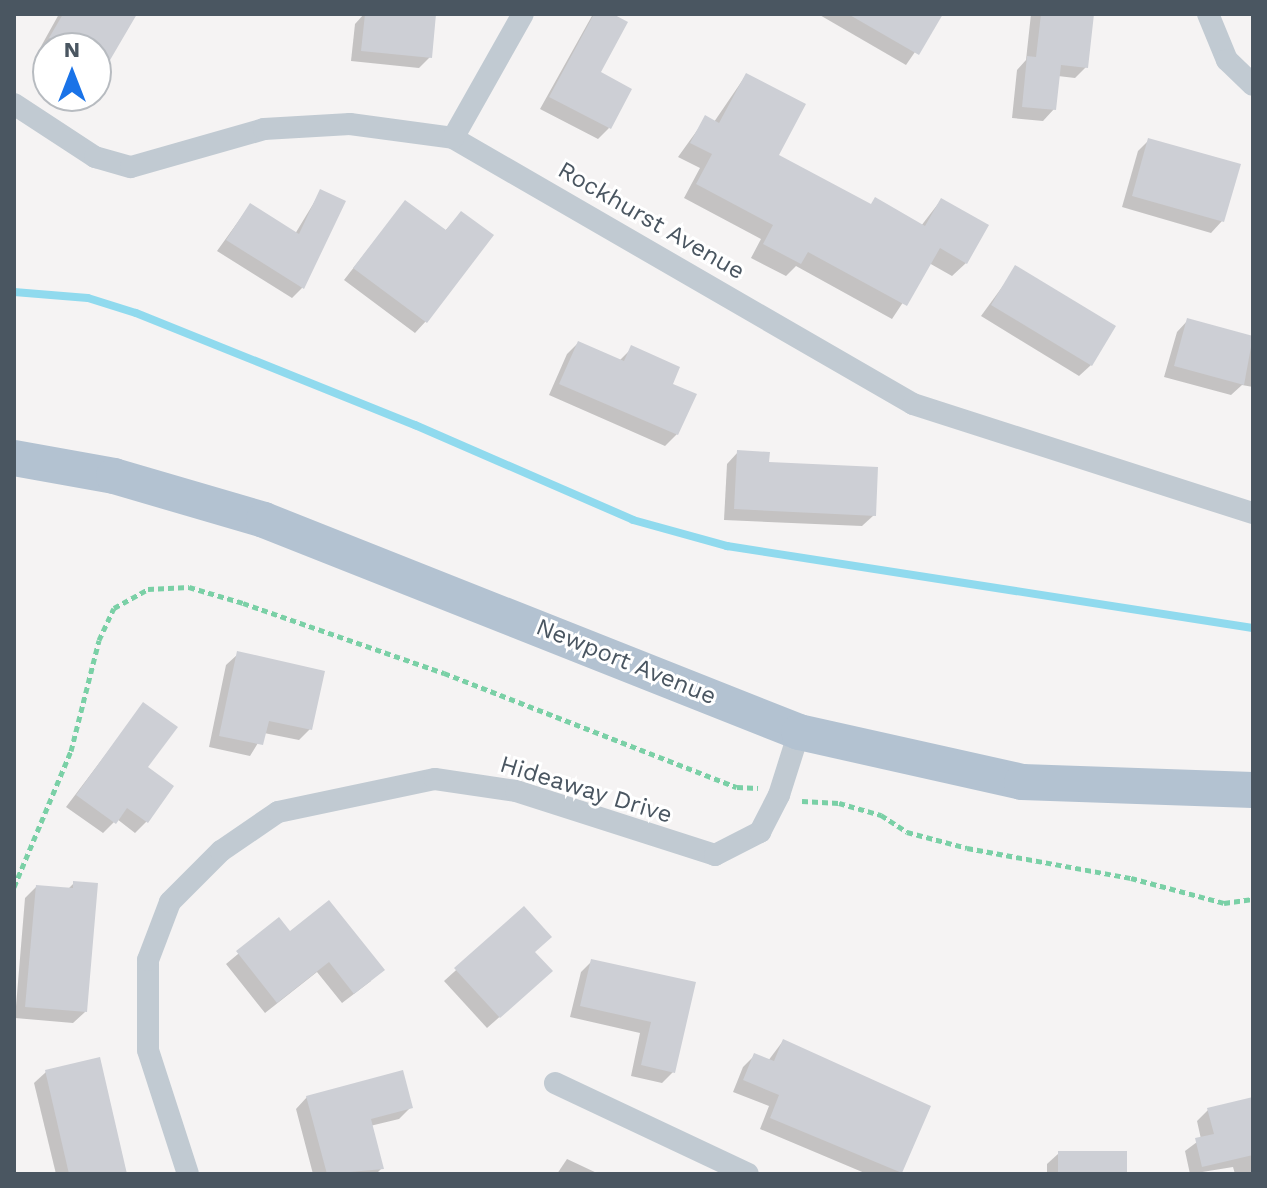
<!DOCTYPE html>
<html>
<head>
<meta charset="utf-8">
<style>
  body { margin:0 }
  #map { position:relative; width:1267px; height:1188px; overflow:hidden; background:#f5f3f3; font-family:"Work Sans",sans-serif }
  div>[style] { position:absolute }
  .shadow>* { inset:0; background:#0003 }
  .stream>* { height:8px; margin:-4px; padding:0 4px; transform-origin:4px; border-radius:4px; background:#90daee }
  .building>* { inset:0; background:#cdcfd5 }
  .path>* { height:5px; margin-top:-2.5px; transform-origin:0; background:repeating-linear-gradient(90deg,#7ad0a6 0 6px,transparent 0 10px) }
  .minor>* { height:22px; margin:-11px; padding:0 11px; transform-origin:11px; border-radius:11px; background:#c1cad2 }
  .primary>* { height:36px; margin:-18px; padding:0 18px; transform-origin:18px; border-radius:18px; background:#b3c2d1 }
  span { translate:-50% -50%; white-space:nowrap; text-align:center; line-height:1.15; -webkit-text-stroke:6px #fff; paint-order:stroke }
  .street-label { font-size:24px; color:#4a5661 }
  .frame { position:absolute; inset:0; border:16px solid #4a5661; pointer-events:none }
  .north { position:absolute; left:32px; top:32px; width:80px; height:80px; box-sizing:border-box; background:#fff; border:2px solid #b7bbc0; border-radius:50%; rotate:0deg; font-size:22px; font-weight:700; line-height:32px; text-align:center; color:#4a5661 }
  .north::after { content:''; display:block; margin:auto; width:28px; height:36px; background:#1a73e8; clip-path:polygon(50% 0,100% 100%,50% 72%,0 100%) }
</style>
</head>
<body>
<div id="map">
  <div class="shadow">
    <div style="clip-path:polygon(59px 14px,134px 14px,96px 75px,96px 48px,48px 48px,48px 55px,39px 50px)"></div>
    <div style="clip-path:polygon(364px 14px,434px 14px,430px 57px,419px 68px,351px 61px,355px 24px)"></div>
    <div style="clip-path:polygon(593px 14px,609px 14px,598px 73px,609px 128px,598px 139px,540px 109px)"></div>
    <div style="clip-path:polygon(818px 14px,941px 14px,906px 65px)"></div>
    <div style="clip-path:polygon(1031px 14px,1092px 14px,1086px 67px,1075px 78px,1058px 76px,1054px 109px,1043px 121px,1012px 118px,1017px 70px,1026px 60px)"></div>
    <div style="clip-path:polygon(746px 75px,776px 156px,869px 206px,921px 226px,941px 200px,966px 263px,952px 276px,929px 263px,892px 319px,796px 266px,786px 276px,751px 258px,761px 239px,684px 198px,700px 168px,678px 157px,706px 118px,714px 122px)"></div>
    <div style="clip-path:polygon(1149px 140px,1222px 221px,1211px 233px,1122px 207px,1138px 151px)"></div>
    <div style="clip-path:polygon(321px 191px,343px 202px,302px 288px,292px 298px,217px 251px,250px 205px,295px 234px)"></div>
    <div style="clip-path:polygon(405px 202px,444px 232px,461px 213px,426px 321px,415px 333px,344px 280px)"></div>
    <div style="clip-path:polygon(1016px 268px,1091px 365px,1079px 376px,981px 316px)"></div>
    <div style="clip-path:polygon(1188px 320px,1253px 338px,1253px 387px,1242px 385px,1231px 395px,1164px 377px,1177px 332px)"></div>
    <div style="clip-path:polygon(578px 343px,619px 361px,632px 348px,670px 385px,677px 434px,665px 446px,549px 395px,567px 354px)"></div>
    <div style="clip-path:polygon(738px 452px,767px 464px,874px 515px,862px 526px,724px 520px,727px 464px)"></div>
    <div style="clip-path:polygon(238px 654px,310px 729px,299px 740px,264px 733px,250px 756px,209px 747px,226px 665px)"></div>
    <div style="clip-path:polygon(143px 705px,147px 821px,135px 833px,117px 819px,103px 833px,66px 807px)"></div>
    <div style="clip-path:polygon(74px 883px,85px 1012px,73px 1023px,15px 1018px,25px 898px,36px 887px,67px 890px)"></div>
    <div style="clip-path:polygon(524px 909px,539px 982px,487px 1028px,444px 981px)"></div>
    <div style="clip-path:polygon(279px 920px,289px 933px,371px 981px,342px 1003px,317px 972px,265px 1013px,226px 964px)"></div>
    <div style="clip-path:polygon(592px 961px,693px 983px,673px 1072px,662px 1083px,631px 1076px,640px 1033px,570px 1017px,581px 972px)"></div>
    <div style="clip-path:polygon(783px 1041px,900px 1172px,898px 1174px,867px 1174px,760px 1129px,769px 1106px,733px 1092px,743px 1067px,755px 1055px,768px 1061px)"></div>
    <div style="clip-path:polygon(46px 1072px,122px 1174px,56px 1174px,34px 1083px)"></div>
    <div style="clip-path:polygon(307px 1097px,411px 1107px,399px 1119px,370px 1126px,382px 1168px,376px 1174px,313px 1174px,296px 1109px)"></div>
    <div style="clip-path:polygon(1253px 1099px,1253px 1174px,1235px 1174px,1233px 1167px,1190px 1174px,1185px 1151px,1201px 1139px,1197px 1121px,1208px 1110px)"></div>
    <div style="clip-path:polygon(1059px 1153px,1125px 1174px,1047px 1174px,1047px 1164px)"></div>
    <div style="clip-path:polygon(567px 1159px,599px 1174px,557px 1174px)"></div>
  </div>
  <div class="stream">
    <div style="left:14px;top:292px;width:74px;rotate:4.6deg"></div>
    <div style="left:88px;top:298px;width:50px;rotate:17.4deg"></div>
    <div style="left:136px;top:313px;width:301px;rotate:21.9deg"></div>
    <div style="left:415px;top:425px;width:238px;rotate:23.5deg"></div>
    <div style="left:633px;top:520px;width:98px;rotate:15.5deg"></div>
    <div style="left:727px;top:546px;width:532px;rotate:8.86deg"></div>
  </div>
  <div class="building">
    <div style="clip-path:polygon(63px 14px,137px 14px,96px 84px,96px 48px,66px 48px,49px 38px)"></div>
    <div style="clip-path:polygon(365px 14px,436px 14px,432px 58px,361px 51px)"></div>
    <div style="clip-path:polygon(594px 14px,613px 14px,628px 22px,601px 72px,632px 89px,611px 129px,549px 97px)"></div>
    <div style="clip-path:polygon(848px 14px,943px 14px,919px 55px)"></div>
    <div style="clip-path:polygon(1041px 14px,1094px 14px,1088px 68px,1061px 65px,1056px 110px,1022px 107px,1027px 56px,1036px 57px)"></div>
    <div style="clip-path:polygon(746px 73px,806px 104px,779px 155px,871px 204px,875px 197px,925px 226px,941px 198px,989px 225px,967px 264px,940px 248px,907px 306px,808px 252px,801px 264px,763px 244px,773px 225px,696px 184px,712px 154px,690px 143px,705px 115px,719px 123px)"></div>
    <div style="clip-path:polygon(1148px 138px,1241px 164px,1224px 222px,1132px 196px)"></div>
    <div style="clip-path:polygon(320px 189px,346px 201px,304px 289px,226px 240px,250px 203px,299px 234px)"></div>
    <div style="clip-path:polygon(405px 200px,446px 230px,461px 211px,494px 235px,427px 323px,353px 268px)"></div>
    <div style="clip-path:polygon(1015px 265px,1116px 326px,1092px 366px,991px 305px)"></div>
    <div style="clip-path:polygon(1187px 318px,1253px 336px,1244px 385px,1174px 366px)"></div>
    <div style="clip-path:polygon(578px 341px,624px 361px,631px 345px,680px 367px,673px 384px,697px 394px,678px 435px,559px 384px)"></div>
    <div style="clip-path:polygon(737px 450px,770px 452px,769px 462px,878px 467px,876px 516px,734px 509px)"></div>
    <div style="clip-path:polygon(237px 651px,325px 671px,312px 730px,269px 721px,263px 745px,219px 736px)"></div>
    <div style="clip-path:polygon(143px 702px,178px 727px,148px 767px,174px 786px,148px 823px,127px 808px,116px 824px,76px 795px)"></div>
    <div style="clip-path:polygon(73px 881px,98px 883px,87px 1012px,25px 1007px,36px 885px,73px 888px)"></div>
    <div style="clip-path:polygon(329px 900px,385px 970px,354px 994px,329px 962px,277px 1003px,236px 951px,279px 917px,290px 931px)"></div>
    <div style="clip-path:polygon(524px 906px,552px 937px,535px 952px,553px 971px,500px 1018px,454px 968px)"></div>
    <div style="clip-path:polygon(591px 959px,696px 982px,675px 1073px,641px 1065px,651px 1022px,580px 1006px)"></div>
    <div style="clip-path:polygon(783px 1039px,931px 1106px,902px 1173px,770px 1118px,779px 1095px,743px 1080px,754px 1053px,774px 1061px)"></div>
    <div style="clip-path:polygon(100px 1057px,127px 1174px,69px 1174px,45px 1070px)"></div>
    <div style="clip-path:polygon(403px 1070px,413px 1108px,371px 1119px,384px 1169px,327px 1174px,306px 1096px)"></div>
    <div style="clip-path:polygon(1253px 1097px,1253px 1155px,1202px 1167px,1195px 1138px,1214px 1134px,1207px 1108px)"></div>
    <div style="clip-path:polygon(1058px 1151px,1127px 1151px,1127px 1174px,1058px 1174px)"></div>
  </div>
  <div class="path">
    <div style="left:802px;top:801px;width:37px;rotate:3deg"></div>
    <div style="left:839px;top:803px;width:44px;rotate:15.9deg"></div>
    <div style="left:881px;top:815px;width:31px;rotate:33deg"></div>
    <div style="left:907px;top:832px;width:62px;rotate:14.9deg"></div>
    <div style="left:967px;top:848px;width:167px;rotate:10.4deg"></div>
    <div style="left:1131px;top:878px;width:96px;rotate:15deg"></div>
    <div style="left:1224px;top:903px;width:29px;rotate:-8deg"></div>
    <div style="left:14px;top:887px;width:147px;rotate:-67.3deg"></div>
    <div style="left:71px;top:751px;width:114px;rotate:-75.8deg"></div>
    <div style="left:99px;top:640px;width:35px;rotate:-65deg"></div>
    <div style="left:114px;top:608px;width:39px;rotate:-29deg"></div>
    <div style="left:148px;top:589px;width:41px;rotate:-2.8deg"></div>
    <div style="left:189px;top:587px;width:56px;rotate:16.5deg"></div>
    <div style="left:243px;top:603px;width:213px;rotate:19.2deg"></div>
    <div style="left:444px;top:673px;width:314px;rotate:21.3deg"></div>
    <div style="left:737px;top:787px;width:21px;rotate:3deg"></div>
  </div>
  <div class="minor">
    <div style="left:1208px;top:14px;width:50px;rotate:67.6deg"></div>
    <div style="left:1227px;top:60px;width:36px;rotate:44deg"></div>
    <div style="left:14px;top:104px;width:97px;rotate:33.2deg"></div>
    <div style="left:95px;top:157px;width:37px;rotate:16deg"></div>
    <div style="left:131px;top:167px;width:138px;rotate:-15.9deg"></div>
    <div style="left:264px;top:129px;width:86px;rotate:-3.3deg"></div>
    <div style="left:350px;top:124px;width:104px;rotate:7.7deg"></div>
    <div style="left:453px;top:138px;width:531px;rotate:30.04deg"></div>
    <div style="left:913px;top:404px;width:357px;rotate:17.8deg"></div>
    <div style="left:453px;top:138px;width:142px;rotate:-60.6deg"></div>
    <div style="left:555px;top:1083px;width:213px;rotate:25.2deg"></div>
    <div style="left:188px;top:1174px;width:130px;rotate:-107.9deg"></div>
    <div style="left:148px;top:1050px;width:90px;rotate:-90deg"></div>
    <div style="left:148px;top:960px;width:62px;rotate:-69.2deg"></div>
    <div style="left:170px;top:902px;width:72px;rotate:-45deg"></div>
    <div style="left:221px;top:851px;width:69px;rotate:-34.4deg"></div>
    <div style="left:278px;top:812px;width:160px;rotate:-11.9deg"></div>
    <div style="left:435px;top:779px;width:82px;rotate:8.4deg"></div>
    <div style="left:516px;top:791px;width:209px;rotate:17.8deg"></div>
    <div style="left:715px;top:855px;width:51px;rotate:-27.1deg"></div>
    <div style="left:760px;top:832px;width:42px;rotate:-62.8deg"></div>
    <div style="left:779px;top:795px;width:66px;rotate:-72.4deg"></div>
  </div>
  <div class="primary">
    <div style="left:14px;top:458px;width:102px;rotate:10.2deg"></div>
    <div style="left:114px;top:476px;width:156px;rotate:16.3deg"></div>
    <div style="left:264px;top:520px;width:575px;rotate:21.62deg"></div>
    <div style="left:799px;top:732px;width:229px;rotate:12.6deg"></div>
    <div style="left:1022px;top:782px;width:231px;rotate:2deg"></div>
  </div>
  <div class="street-label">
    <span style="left:651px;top:221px;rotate:30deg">Rockhurst Avenue</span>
    <span style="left:626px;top:662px;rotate:22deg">Newport Avenue</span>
    <span style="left:586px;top:790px;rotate:17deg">Hideaway Drive</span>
  </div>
  <div class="frame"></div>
  <div class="north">N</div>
</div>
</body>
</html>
